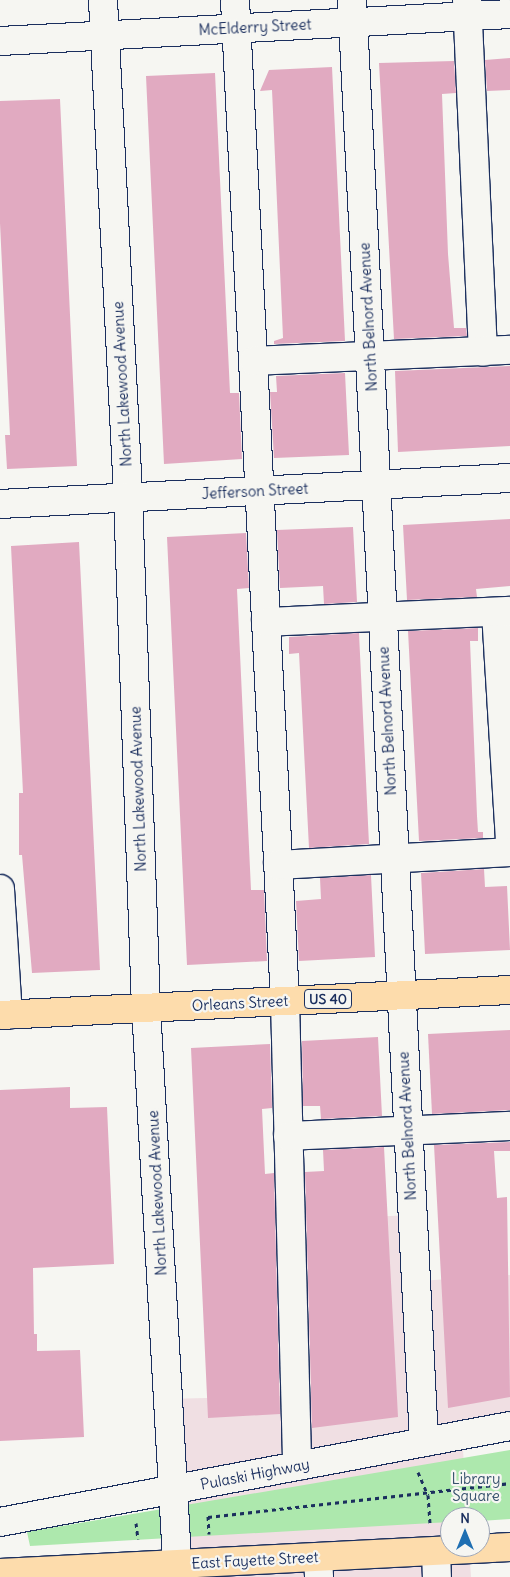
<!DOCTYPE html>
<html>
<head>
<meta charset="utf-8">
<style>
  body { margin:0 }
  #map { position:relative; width:510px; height:1577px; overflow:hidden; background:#f6f6f2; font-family:Delius,sans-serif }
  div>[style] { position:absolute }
  .built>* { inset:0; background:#f0dfe3 }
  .green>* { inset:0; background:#ade8ad }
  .building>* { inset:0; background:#e1aac1 }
  .path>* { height:3px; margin-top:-1.5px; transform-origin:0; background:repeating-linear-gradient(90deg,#1b2f5e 0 4px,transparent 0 8px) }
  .roads { filter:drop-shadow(1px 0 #1b2f5e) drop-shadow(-1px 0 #1b2f5e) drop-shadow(0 1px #1b2f5e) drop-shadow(0 -1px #1b2f5e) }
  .minor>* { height:28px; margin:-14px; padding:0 14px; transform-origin:14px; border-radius:14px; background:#f6f6f2 }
  .major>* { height:28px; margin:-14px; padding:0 14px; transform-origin:14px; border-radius:14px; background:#fddcac }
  span { translate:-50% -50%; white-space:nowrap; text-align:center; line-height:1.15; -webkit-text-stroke:4.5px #f6f6f2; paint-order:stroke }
  .shield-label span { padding:1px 4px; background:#f6f6f2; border:1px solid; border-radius:4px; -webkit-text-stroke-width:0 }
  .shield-label { font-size:14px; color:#1b2f5e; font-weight:700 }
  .street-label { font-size:15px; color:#1b2f5e }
  .park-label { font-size:15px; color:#38546e }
  .north { position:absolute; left:440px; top:1507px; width:50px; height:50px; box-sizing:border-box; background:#f6f6f2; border:1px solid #9ea6b7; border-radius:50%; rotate:0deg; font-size:14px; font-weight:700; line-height:20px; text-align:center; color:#1b2f5e }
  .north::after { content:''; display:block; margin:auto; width:18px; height:22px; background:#1f6fb2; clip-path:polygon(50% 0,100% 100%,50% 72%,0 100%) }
</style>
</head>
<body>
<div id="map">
  <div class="built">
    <div style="clip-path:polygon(413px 1215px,419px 1281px,510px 1275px,510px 1424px,462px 1433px,467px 1517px,450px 1517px,450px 1547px,469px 1547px,471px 1577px,0 1577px,173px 1562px,165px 1399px,323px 1395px,324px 1219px)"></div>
  </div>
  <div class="green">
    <div style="clip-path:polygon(510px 1450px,510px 1519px,480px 1521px,480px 1517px,450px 1517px,450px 1522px,30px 1546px,27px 1532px)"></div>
  </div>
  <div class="building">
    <div style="clip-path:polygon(510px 58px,510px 90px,487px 91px,485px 60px)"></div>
    <div style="clip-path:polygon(454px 61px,456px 93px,442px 94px,448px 254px,454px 328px,466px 328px,467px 336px,394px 339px,379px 63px)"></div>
    <div style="clip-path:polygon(332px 67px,345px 341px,274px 344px,274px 341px,283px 338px,273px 112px,272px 90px,260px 91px,269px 70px)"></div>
    <div style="clip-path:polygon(215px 73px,230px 393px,239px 393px,242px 459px,164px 464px,146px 76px)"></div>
    <div style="clip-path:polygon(60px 99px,77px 466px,7px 469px,5px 435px,10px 435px,0 223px,0 101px)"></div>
    <div style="clip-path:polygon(510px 366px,510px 446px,398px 452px,395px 371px)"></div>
    <div style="clip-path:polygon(345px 373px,349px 455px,274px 458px,270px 392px,277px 392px,276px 376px)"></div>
    <div style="clip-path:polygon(510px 519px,510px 586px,476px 589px,477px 597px,407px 600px,403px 525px)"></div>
    <div style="clip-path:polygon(353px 527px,357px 602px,324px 604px,323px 586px,280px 588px,277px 530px)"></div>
    <div style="clip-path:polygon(246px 533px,249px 588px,237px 589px,251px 890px,264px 890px,267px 961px,187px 965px,167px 537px)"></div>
    <div style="clip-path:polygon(79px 542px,100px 970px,32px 973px,22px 855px,19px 855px,19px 793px,23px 793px,11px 546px)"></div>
    <div style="clip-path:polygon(478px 628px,478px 641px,470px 641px,477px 816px,478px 832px,483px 832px,483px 838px,419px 841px,408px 631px)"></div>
    <div style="clip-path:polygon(359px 633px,369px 844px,309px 848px,299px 653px,289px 654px,289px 637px)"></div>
    <div style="clip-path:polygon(484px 869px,485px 887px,507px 886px,510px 950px,425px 954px,421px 873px)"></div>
    <div style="clip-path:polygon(371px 875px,375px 957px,299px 961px,296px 901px,321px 899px,320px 878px)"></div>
    <div style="clip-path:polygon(510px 1030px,510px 1110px,432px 1114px,428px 1034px)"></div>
    <div style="clip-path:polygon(378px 1037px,382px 1116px,321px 1119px,320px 1106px,303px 1106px,302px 1041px)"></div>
    <div style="clip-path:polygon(270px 1044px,272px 1108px,262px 1109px,265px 1174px,274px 1173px,280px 1414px,208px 1418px,191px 1048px)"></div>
    <div style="clip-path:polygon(70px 1087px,70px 1108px,107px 1107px,114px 1264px,33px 1268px,34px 1334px,37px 1334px,37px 1351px,80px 1350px,84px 1437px,0 1441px,0 1090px)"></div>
    <div style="clip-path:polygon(510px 1142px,510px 1151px,494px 1151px,497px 1198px,507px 1197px,510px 1397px,448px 1408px,434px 1145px)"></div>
    <div style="clip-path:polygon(384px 1147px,398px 1417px,312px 1428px,305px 1172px,324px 1171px,323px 1150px)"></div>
  </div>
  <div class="path">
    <div style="left:418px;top:1472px;width:25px;rotate:67deg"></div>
    <div style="left:428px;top:1495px;width:28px;rotate:86deg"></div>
    <div style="left:208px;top:1516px;width:18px;rotate:87deg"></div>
    <div style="left:208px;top:1517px;width:304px;rotate:-6.4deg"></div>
    <div style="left:136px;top:1523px;width:16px;rotate:83deg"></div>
  </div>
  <div class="roads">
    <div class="minor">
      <div style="left:103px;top:0;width:498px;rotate:87.1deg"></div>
      <div style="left:128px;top:497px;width:510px;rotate:87.98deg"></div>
      <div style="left:146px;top:1007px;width:571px;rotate:86.79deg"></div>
      <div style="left:235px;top:0;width:1002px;rotate:87.14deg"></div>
      <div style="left:285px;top:1001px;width:465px;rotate:88.5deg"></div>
      <div style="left:352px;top:0;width:1444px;rotate:87.14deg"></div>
      <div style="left:467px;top:0;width:352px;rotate:87.4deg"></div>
      <div style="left:0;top:41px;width:511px;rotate:-3.03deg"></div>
      <div style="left:254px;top:361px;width:256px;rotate:-2.5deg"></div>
      <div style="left:0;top:504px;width:511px;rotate:-2.92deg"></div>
      <div style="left:496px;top:612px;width:226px;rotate:86.5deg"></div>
      <div style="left:266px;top:622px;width:244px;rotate:-2.6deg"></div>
      <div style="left:278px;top:865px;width:232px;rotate:-3.2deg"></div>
      <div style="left:0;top:889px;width:126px;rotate:86.4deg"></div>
      <div style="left:288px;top:1136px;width:222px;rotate:-2.6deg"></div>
      <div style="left:0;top:1522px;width:519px;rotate:-10.66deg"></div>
      <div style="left:436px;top:1551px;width:26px;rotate:88deg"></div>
      <div style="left:318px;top:1557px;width:20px;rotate:87deg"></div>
    </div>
    <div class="major">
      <div style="left:0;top:1015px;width:511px;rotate:-2.81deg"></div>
      <div style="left:0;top:1573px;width:511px;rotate:-2.92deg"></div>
    </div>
  </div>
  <div class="shield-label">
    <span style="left:328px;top:999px">US 40</span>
  </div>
  <div class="street-label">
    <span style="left:255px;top:27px;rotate:-3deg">McElderry Street</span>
    <span style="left:368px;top:317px;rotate:-93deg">North Belnord Avenue</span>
    <span style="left:122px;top:384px;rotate:-93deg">North Lakewood Avenue</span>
    <span style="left:255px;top:491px;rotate:-3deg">Jefferson Street</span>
    <span style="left:387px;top:721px;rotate:-93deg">North Belnord Avenue</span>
    <span style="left:138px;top:789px;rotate:-92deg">North Lakewood Avenue</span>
    <span style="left:240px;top:1003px;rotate:-3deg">Orleans Street</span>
    <span style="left:407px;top:1126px;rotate:-93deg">North Belnord Avenue</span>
    <span style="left:157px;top:1193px;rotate:-93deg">North Lakewood Avenue</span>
    <span style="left:255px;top:1474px;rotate:-11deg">Pulaski Highway</span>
    <span style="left:255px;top:1560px;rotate:-3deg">East Fayette Street</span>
  </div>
  <div class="park-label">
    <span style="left:476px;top:1487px">Library<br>Square</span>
  </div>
  <div class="north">N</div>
</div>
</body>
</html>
